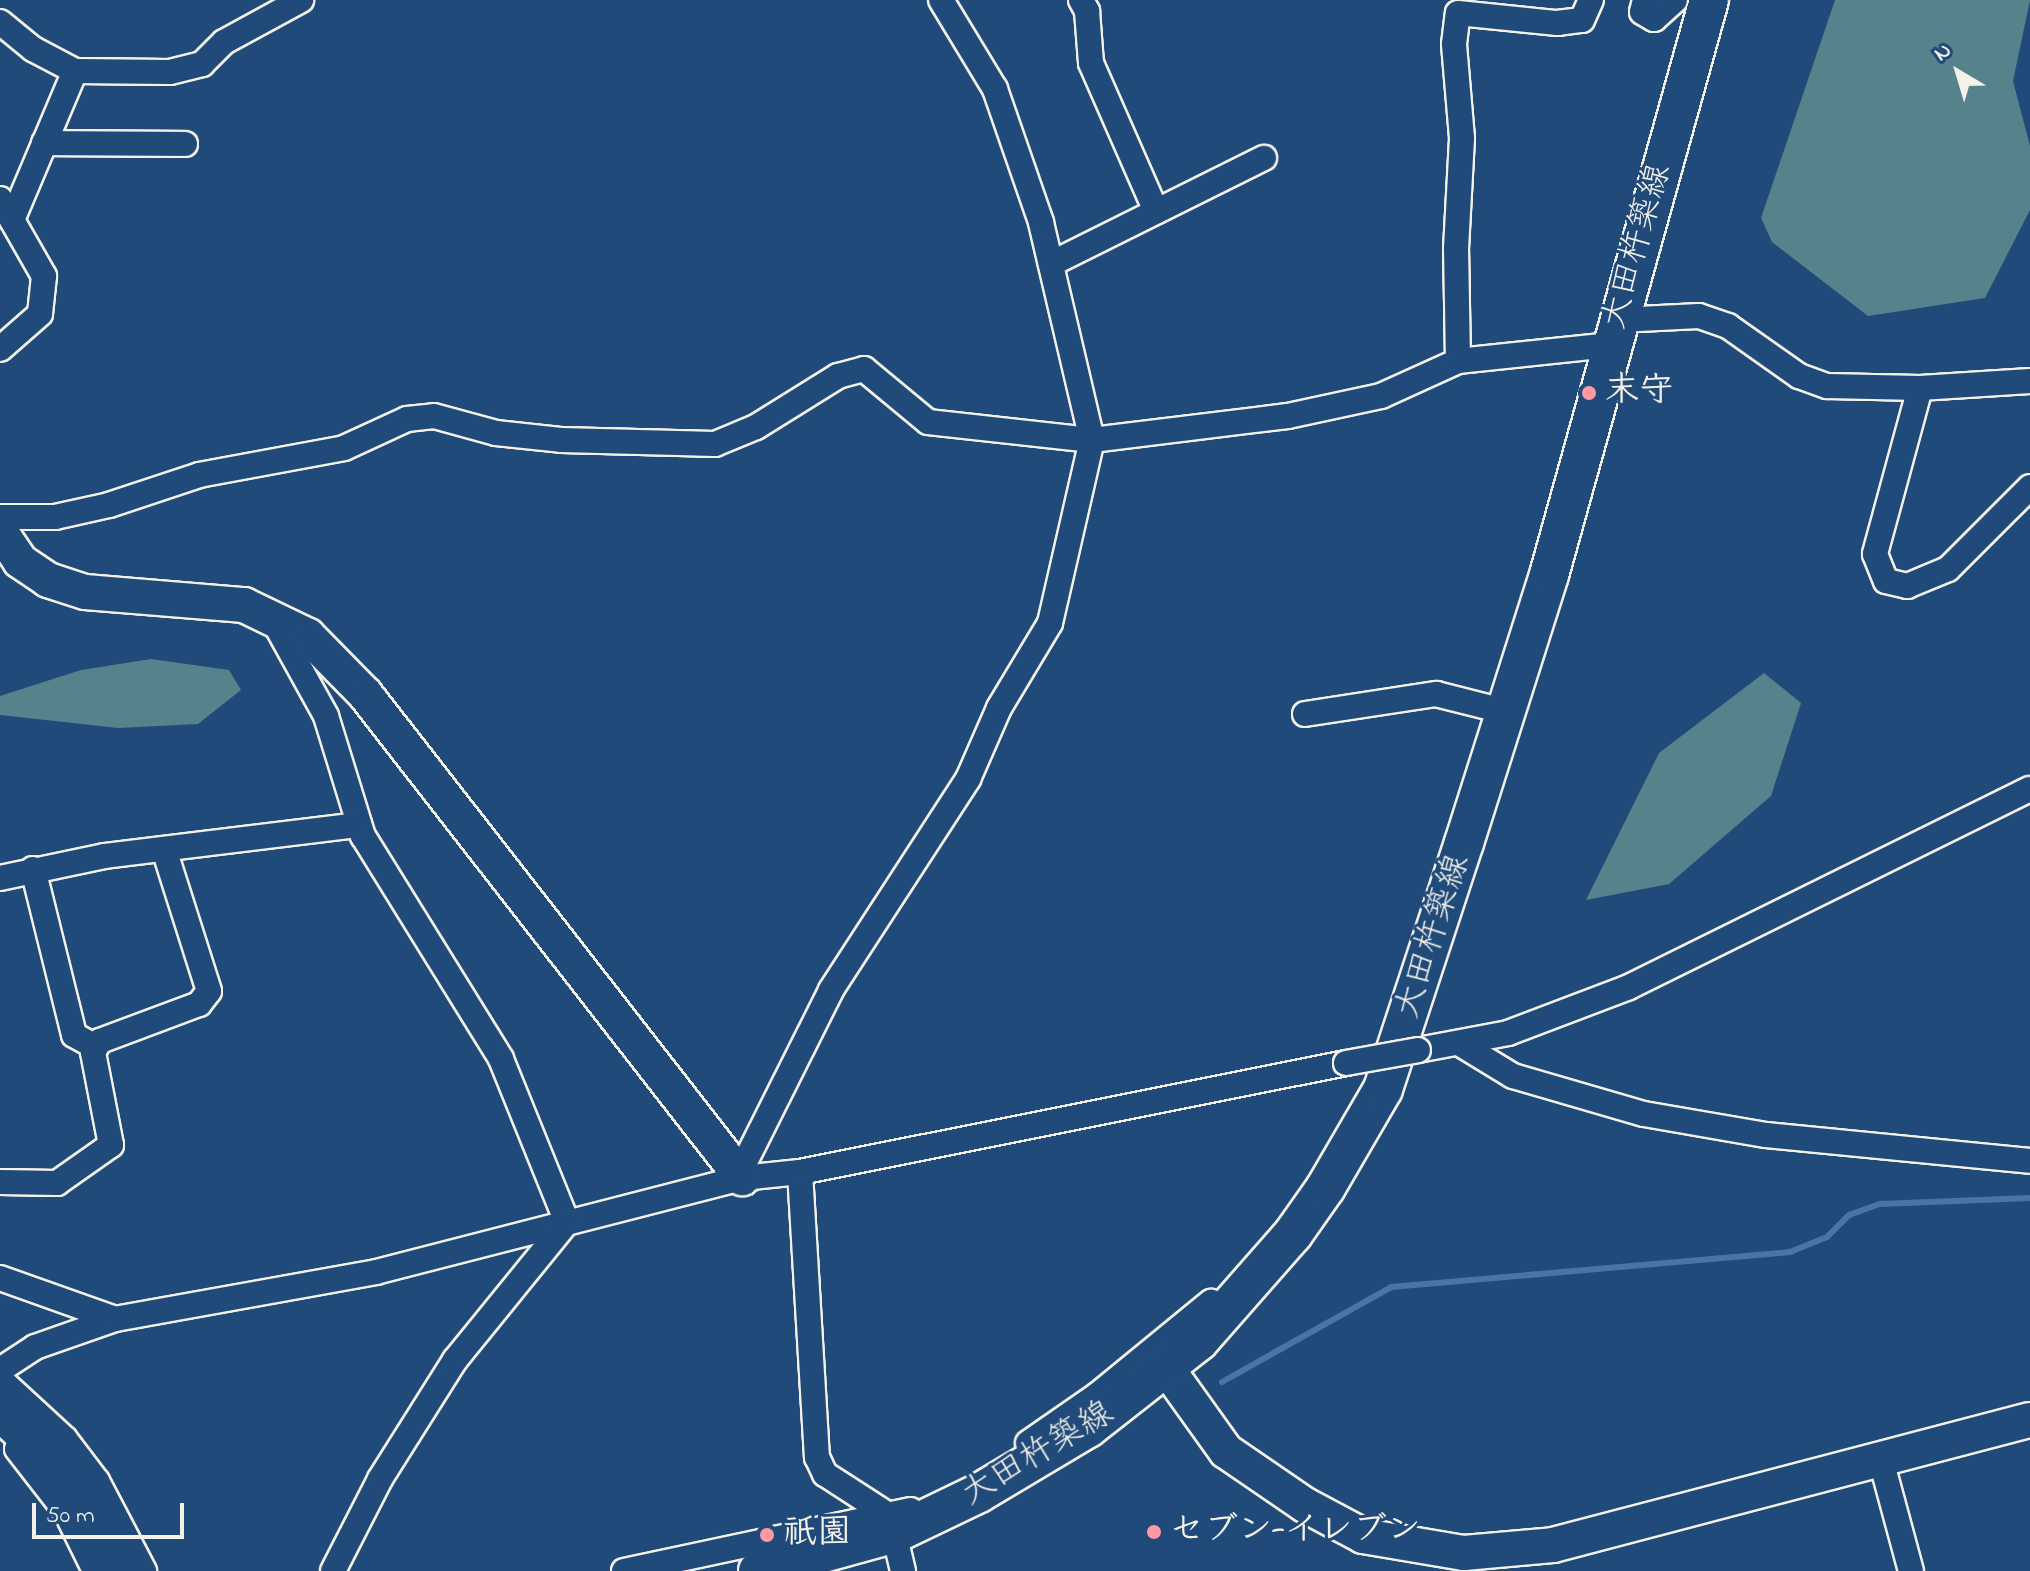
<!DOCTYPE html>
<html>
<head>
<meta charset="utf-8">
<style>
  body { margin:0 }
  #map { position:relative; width:2030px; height:1571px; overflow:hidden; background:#1f4a7a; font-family:"Indie Flower","Klee One",sans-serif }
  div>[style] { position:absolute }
  .green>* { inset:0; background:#56838b }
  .stream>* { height:6px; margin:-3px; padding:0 3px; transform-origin:3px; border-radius:3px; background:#4876a4 }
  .roads { filter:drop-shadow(2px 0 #f4f1e8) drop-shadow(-2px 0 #f4f1e8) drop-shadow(0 2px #f4f1e8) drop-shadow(0 -2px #f4f1e8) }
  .street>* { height:24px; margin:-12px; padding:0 12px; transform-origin:12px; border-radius:12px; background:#1f4a7a }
  .secondary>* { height:34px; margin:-17px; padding:0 17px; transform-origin:17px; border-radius:17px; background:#1f4a7a }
  .primary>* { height:38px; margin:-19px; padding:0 19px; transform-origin:19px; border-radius:19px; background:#1f4a7a }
  .bridges { filter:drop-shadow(2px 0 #f4f1e8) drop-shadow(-2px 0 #f4f1e8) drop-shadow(0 2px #f4f1e8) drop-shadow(0 -2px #f4f1e8) }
  .street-bridge>* { height:24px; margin:-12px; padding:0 12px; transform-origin:12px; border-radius:12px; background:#1f4a7a }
  .dots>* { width:22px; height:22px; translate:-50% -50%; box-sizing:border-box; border:4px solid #1f4a7a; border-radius:50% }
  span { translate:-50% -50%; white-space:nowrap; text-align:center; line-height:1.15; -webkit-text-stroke:6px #1f4a7a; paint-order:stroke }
  .street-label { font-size:34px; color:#f4f1e8 }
  .poi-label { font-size:34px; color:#f4f1e8; font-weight:700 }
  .left { translate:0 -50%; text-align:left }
  .north { position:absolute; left:1918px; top:32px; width:80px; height:80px; -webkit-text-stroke:6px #1f4a7a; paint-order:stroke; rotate:322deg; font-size:22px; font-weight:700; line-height:32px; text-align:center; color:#f4f1e8 }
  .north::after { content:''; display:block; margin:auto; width:28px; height:36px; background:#f4f1e8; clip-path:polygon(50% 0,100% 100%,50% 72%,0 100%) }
  .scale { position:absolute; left:32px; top:1503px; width:152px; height:36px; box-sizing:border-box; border:4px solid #f4f1e8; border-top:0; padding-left:10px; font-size:24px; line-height:28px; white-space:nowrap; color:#f4f1e8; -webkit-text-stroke:6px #1f4a7a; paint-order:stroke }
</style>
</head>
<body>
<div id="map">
  <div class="green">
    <div style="clip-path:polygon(1835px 0,2030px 0,2013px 81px,2030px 146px,2030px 210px,1985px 298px,1868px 316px,1772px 242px,1761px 218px)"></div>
    <div style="clip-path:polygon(151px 659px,229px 670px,241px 690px,198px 724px,118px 728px,0 715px,0 696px,81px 670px)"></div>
    <div style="clip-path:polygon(1764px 673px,1801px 703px,1771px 796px,1669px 884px,1586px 900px,1659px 753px)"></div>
  </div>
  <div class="stream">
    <div style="left:1222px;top:1382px;width:194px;rotate:-29.3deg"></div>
    <div style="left:1391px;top:1287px;width:401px;rotate:-5deg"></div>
    <div style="left:1790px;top:1252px;width:40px;rotate:-22deg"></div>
    <div style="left:1827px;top:1237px;width:31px;rotate:-45deg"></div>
    <div style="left:1849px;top:1215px;width:33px;rotate:-20deg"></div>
    <div style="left:1880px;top:1204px;width:150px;rotate:-2.3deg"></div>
  </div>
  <div class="roads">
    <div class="street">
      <div style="left:1081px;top:0;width:13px;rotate:61deg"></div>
      <div style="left:1087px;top:11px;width:52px;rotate:85.6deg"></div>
      <div style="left:1091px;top:63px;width:162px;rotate:66.3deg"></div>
      <div style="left:1645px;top:0;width:12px;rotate:104deg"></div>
      <div style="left:1642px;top:12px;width:14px;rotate:30deg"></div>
      <div style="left:1654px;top:19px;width:28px;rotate:-42deg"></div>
      <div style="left:0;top:22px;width:43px;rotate:39.3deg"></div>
      <div style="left:33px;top:49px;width:47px;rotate:27.6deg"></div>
      <div style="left:75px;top:71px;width:95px;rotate:0.6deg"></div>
      <div style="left:170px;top:72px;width:33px;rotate:-14deg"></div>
      <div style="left:202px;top:64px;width:31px;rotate:-45deg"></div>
      <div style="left:224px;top:42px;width:88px;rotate:-28.6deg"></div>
      <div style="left:44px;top:143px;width:141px;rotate:0.4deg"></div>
      <div style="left:0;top:199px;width:89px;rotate:60.3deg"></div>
      <div style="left:44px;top:276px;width:38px;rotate:96deg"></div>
      <div style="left:40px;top:314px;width:53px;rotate:138.8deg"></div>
      <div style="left:12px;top:220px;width:162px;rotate:-67.1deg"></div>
      <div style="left:1051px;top:264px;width:238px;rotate:-26.5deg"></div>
      <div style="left:1619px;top:320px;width:80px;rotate:-2.9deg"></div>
      <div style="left:1699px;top:316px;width:31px;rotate:19deg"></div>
      <div style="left:1728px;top:326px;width:87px;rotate:35.2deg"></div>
      <div style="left:1799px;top:376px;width:30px;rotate:20deg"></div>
      <div style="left:1827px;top:386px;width:93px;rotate:1.2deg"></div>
      <div style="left:1920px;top:388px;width:110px;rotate:-3.6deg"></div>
      <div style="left:1458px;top:361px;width:112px;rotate:-91deg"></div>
      <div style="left:1456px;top:249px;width:111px;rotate:-86.9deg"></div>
      <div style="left:1462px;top:138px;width:94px;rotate:-94.9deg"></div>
      <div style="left:1454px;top:44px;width:31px;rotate:-83deg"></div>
      <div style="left:1458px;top:13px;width:100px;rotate:5.8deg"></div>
      <div style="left:1557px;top:23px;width:25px;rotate:-7deg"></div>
      <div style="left:1582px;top:20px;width:22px;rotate:-66deg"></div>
      <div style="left:1920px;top:388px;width:172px;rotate:105.2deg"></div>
      <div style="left:1875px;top:554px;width:29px;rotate:68deg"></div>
      <div style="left:1886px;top:581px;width:22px;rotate:13deg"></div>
      <div style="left:1907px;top:586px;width:44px;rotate:-22.5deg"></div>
      <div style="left:1948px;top:569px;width:116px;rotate:-45deg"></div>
      <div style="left:0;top:517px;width:55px"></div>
      <div style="left:55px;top:517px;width:55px;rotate:-12.5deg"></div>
      <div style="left:109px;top:505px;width:95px;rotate:-18.4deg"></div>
      <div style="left:199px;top:475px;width:147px;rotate:-10.5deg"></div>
      <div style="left:344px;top:448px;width:69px;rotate:-24.7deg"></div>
      <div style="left:407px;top:419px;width:27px;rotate:-6deg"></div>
      <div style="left:434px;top:416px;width:64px;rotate:15.3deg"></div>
      <div style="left:496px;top:433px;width:65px;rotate:6.1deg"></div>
      <div style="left:561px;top:440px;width:154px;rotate:1.5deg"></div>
      <div style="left:715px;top:444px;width:44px;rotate:-22.5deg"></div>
      <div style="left:756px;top:427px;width:97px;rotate:-31.9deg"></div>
      <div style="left:838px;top:376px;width:27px;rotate:-15deg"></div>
      <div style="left:864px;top:369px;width:83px;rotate:39.6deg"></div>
      <div style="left:928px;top:422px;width:165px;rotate:6.3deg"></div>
      <div style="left:1092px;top:440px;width:197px;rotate:-7deg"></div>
      <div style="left:1288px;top:416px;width:95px;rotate:-12.1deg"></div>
      <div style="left:1381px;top:396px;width:85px;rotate:-24.4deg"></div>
      <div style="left:1458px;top:361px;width:154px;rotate:-6deg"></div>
      <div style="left:272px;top:618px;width:112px;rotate:61.1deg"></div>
      <div style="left:326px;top:716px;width:126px;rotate:72.9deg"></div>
      <div style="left:363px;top:836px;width:262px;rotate:58.2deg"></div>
      <div style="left:501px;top:1059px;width:176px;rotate:68deg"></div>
      <div style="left:1305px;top:714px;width:133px;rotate:-8.7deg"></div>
      <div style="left:1436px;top:694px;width:69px;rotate:14.2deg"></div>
      <div style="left:33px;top:869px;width:171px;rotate:76.1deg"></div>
      <div style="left:74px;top:1035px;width:25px;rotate:29deg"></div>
      <div style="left:0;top:878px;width:107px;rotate:-11.8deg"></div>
      <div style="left:105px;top:856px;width:256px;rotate:-7deg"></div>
      <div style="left:1462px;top:1045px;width:60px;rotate:31.3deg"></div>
      <div style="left:1513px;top:1076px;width:136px;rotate:16.2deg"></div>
      <div style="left:1644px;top:1114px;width:124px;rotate:9.8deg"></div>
      <div style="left:1766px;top:1135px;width:265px;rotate:5.6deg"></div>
      <div style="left:1418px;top:1050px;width:92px;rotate:-10.7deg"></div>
      <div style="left:1508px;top:1033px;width:129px;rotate:-20.8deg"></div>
      <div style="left:1629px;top:987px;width:447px;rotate:-26.3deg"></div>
      <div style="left:740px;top:1172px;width:203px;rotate:-63.4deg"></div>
      <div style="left:831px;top:990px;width:252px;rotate:-57deg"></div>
      <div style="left:968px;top:779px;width:77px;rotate:-66.4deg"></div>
      <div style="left:999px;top:708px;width:99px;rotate:-59deg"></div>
      <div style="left:1050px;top:623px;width:188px;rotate:-77.1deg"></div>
      <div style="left:1092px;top:440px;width:224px;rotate:-103.2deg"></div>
      <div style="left:1041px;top:222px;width:141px;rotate:-109.1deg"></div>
      <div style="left:995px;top:89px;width:104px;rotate:-121.2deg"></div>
      <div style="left:800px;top:1172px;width:286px;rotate:86.6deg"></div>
      <div style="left:817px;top:1457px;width:19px;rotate:65deg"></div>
      <div style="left:825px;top:1474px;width:77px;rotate:32.9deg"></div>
      <div style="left:890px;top:1516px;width:57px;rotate:76.7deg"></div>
      <div style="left:0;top:1182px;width:57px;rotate:1deg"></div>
      <div style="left:57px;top:1183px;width:66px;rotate:-35.1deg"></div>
      <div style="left:111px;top:1145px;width:95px;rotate:-101deg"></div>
      <div style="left:93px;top:1052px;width:13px;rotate:-58deg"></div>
      <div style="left:100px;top:1041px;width:106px;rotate:-20.5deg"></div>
      <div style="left:199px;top:1004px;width:16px;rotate:-52deg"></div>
      <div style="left:209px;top:991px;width:149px;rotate:-107.6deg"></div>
      <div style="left:0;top:1278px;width:122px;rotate:19.6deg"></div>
      <div style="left:0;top:1370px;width:42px;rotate:-33.3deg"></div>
      <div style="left:35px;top:1347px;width:85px;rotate:-19.3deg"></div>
      <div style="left:115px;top:1319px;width:265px;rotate:-10.2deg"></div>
      <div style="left:376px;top:1272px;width:378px;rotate:-14.4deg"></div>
      <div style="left:742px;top:1178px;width:58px;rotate:-5.9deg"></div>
      <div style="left:800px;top:1172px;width:557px;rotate:-11.29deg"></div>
      <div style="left:0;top:1379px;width:88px;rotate:42.7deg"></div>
      <div style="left:65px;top:1439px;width:53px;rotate:52.7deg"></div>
      <div style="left:97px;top:1481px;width:102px;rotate:62.4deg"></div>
      <div style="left:1028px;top:1443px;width:83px;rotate:-34.7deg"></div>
      <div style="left:1096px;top:1396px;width:149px;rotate:-39.3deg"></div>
      <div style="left:17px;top:1449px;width:80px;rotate:52.1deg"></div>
      <div style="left:66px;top:1512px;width:66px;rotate:63.8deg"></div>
      <div style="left:1881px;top:1460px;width:115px;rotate:74.9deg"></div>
      <div style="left:333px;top:1571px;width:103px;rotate:-62.9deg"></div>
      <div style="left:380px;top:1479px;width:141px;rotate:-57.8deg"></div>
      <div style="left:455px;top:1360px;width:178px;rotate:-50.9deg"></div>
      <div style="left:624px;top:1571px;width:293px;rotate:-12deg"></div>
    </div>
    <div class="secondary">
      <div style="left:0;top:531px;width:36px;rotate:56deg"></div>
      <div style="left:20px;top:561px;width:34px;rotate:34deg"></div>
      <div style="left:48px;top:580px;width:39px;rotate:18deg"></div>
      <div style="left:85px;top:592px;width:160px;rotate:4.7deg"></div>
      <div style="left:244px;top:605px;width:71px;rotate:25.8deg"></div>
      <div style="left:308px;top:636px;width:81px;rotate:45.5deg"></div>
      <div style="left:365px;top:694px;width:614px;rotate:52.08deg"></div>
      <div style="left:1168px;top:1370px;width:100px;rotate:54.4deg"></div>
      <div style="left:1226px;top:1451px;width:96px;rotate:34.4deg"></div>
      <div style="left:1305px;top:1505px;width:66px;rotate:28.1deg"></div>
      <div style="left:1363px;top:1536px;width:102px;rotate:9.6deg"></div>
      <div style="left:1464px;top:1553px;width:89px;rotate:-5.1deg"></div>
      <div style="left:1553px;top:1545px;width:493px;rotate:-14.7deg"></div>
    </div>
    <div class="primary">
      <div style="left:0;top:1411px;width:110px;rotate:43.2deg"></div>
      <div style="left:80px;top:1486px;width:94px;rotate:64.2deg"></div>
      <div style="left:758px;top:1571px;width:143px;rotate:-15.4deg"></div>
      <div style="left:896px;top:1533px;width:92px;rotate:-25.7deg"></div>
      <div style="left:979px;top:1493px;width:127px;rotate:-30.8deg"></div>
      <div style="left:1088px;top:1428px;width:141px;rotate:-38.1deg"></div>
      <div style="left:1199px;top:1341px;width:142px;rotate:-48.7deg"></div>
      <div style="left:1293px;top:1234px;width:57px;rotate:-54.9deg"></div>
      <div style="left:1326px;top:1187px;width:113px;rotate:-59.8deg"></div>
      <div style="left:1383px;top:1089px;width:259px;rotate:-71.8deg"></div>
      <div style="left:1464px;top:843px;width:281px;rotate:-72.4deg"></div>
      <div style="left:1549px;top:575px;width:597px;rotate:-74.45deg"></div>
    </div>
  </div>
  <div class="bridges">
    <div class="street-bridge">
      <div style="left:1346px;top:1063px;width:73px;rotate:-10.2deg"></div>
    </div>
  </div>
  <div class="dots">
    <div style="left:1589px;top:393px;background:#ff9aa2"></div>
    <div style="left:1154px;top:1532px;background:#ff9aa2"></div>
    <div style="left:767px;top:1535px;background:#ff9aa2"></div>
  </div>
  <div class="street-label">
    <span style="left:1638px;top:247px;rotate:-74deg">大田杵築線</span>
    <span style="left:1434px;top:937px;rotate:-72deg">大田杵築線</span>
    <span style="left:1038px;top:1455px;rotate:-31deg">大田杵築線</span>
  </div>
  <div class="poi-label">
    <span class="left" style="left:1605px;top:393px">末守</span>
    <span class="left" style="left:1170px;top:1532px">セブン-イレブン</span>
    <span class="left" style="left:783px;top:1535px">祇園</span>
  </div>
  <div class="north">N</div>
  <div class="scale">50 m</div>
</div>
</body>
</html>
